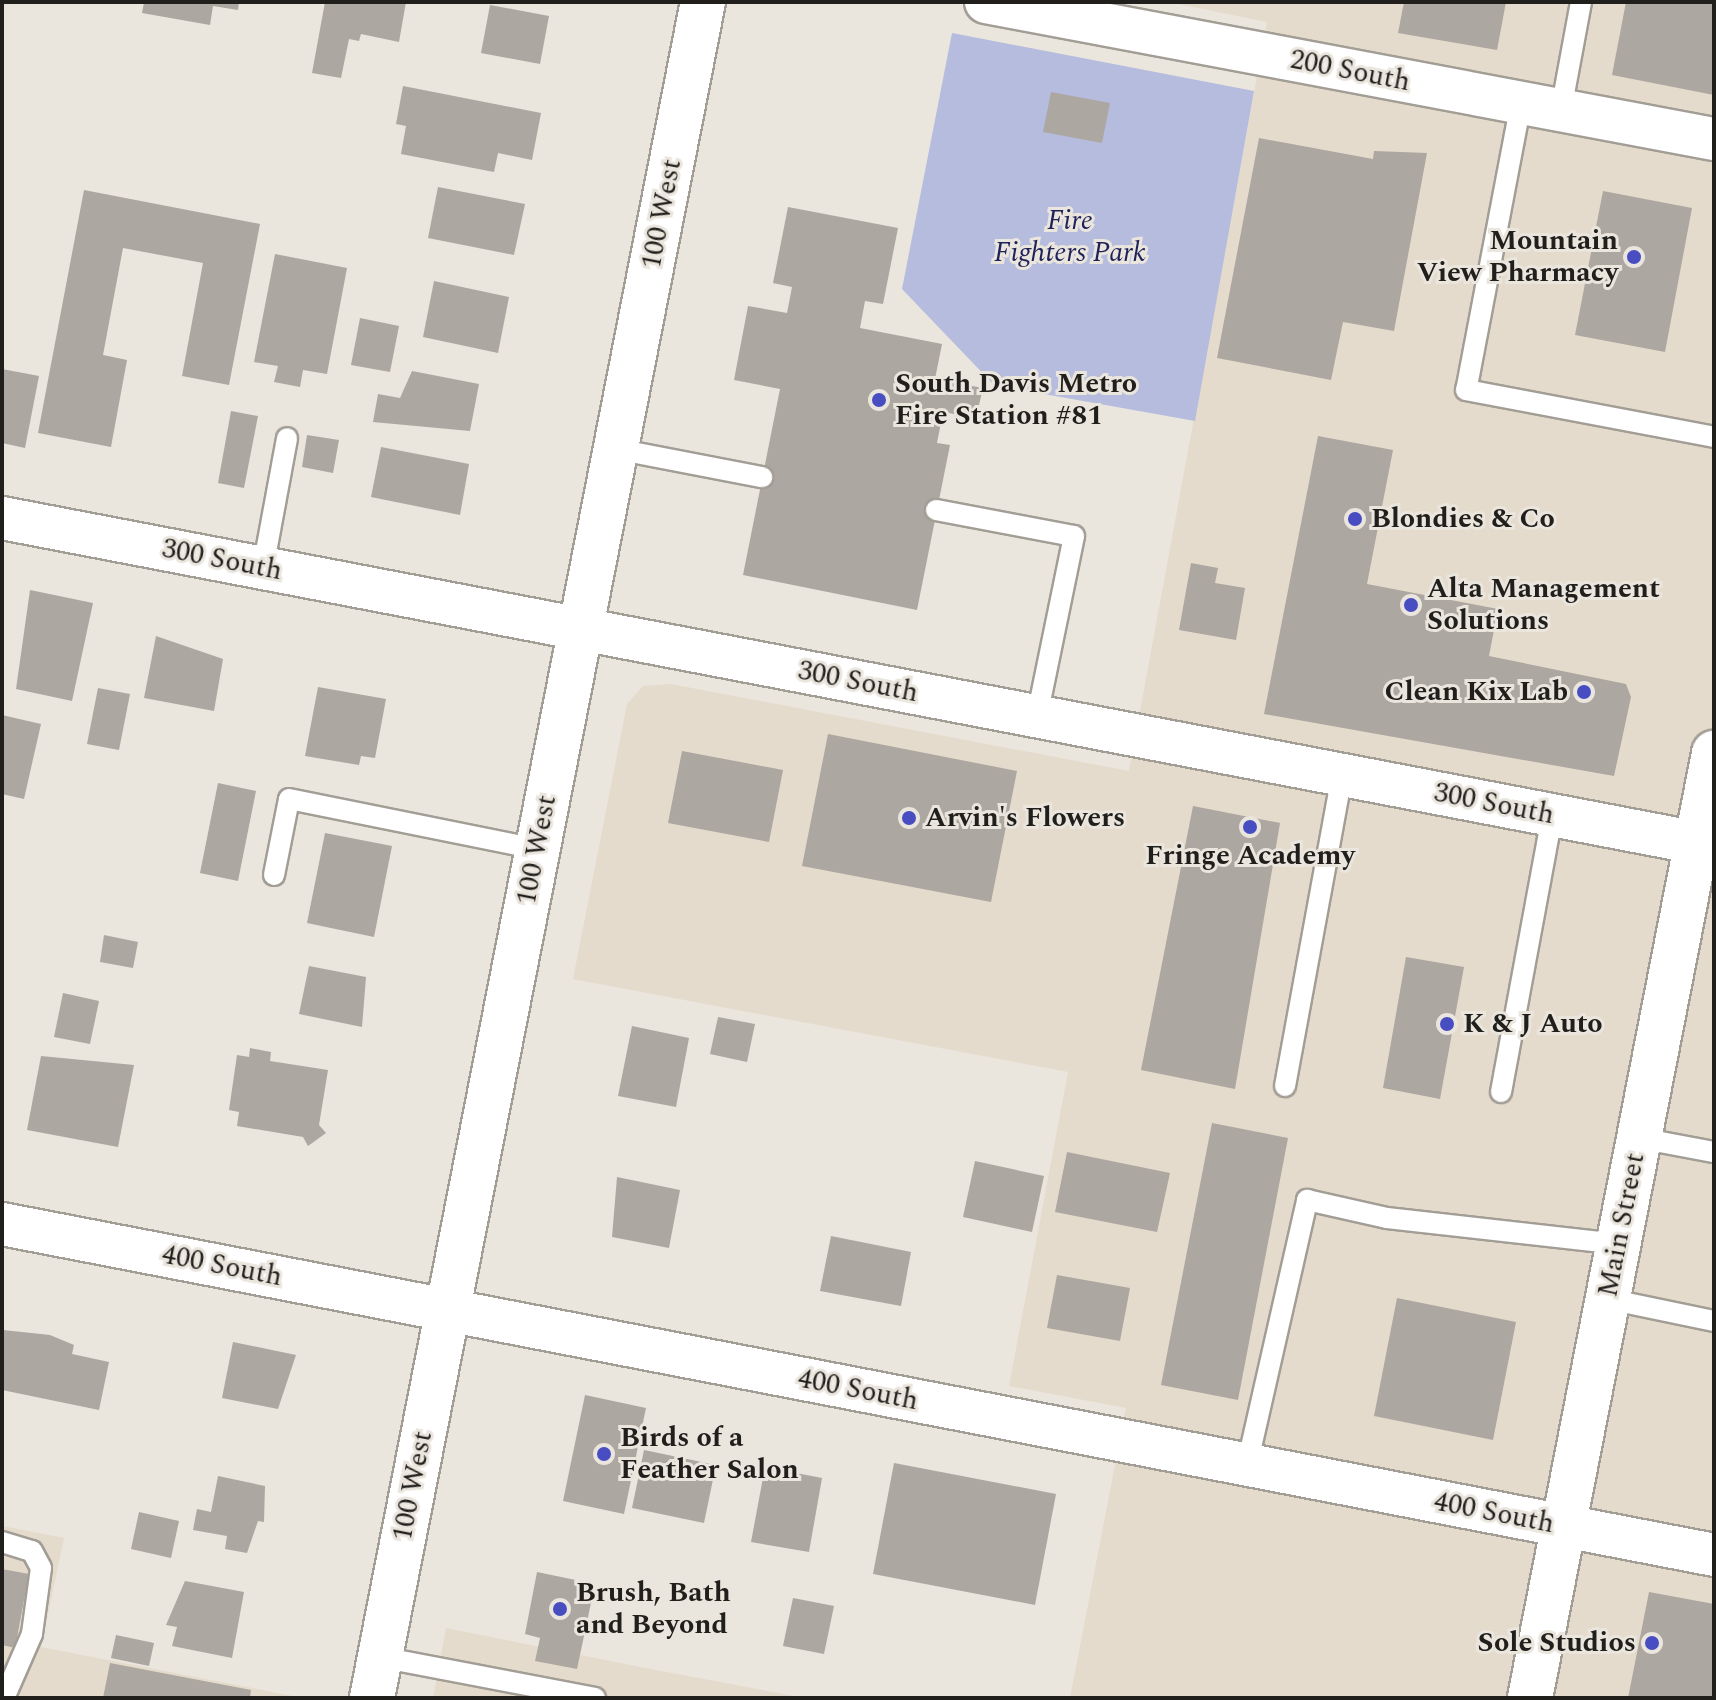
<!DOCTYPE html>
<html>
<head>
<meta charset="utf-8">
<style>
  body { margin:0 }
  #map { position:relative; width:1716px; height:1700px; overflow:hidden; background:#eae5dd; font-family:Spectral,serif }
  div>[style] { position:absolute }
  .built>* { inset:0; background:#e4dbcc }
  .green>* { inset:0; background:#b5bcde }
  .building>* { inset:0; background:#aca7a0 }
  .roads { filter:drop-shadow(2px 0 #a29d95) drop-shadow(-2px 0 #a29d95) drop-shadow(0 2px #a29d95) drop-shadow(0 -2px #a29d95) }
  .service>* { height:20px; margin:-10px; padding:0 10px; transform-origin:10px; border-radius:10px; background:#fff }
  .minor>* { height:42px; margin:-21px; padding:0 21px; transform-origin:21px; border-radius:21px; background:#fff }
  .tertiary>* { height:44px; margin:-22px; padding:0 22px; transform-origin:22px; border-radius:22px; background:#fff }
  .dots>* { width:22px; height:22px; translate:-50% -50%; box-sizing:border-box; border:4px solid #eae5dd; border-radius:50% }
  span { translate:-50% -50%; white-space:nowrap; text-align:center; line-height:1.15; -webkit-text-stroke:6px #eae5dd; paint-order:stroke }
  .street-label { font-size:28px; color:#211f1c }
  .park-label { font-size:28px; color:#1e2259; font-style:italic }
  .poi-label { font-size:28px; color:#211f1c; font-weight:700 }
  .right { translate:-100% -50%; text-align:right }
  .left { translate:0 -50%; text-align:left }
  .frame { position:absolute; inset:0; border:4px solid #211f1c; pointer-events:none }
</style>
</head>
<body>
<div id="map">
  <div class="built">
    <div style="clip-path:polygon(1168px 2px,1714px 2px,1714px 1698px,1070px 1698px,1126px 1408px,1009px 1386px,1068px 1072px,573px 979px,627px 704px,643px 686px,671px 684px,1129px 771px,1267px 22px)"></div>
    <div style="clip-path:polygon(2px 1526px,64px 1538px,41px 1647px,303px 1698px,2px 1698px)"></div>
    <div style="clip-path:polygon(446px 1628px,640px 1667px,805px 1698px,433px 1698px)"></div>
  </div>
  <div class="green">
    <div style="clip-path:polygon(952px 33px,1254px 91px,1195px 421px,994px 385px,902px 289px)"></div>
  </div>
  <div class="building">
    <div style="clip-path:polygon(144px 2px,239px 2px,238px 10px,213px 6px,210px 25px,142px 13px)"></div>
    <div style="clip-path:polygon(325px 2px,406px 2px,399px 42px,361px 34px,359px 41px,349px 39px,341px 78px,312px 73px)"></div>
    <div style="clip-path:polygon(1404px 2px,1506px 2px,1497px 50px,1398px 33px)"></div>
    <div style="clip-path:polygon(1626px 2px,1714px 2px,1714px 95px,1612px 75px)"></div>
    <div style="clip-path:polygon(490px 5px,549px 16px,540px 64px,481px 53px)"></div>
    <div style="clip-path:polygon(403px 86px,541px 113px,532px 160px,498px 153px,494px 172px,401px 154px,406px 126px,396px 124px)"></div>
    <div style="clip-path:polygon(1051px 92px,1110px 103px,1102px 143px,1043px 132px)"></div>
    <div style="clip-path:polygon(1259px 138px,1373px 159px,1374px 151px,1427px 153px,1394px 331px,1343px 322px,1331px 380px,1217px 358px)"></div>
    <div style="clip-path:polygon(438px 187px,525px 204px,514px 255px,428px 238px)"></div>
    <div style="clip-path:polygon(84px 190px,260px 224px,229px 385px,182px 376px,203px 263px,123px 248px,103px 355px,127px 360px,111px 447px,38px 433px)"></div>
    <div style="clip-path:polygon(1603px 191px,1692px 208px,1665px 352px,1575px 335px)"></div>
    <div style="clip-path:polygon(788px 207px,898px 228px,883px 304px,865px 301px,860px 328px,942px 344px,935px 379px,983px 388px,976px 418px,943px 412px,937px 443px,950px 445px,917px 610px,743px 575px,780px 389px,734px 380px,748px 306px,787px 313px,792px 287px,773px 283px)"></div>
    <div style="clip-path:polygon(275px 254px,347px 268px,327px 374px,303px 370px,300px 387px,274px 382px,278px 366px,254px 362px)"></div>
    <div style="clip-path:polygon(434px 281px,509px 297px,498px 353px,423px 337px)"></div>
    <div style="clip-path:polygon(360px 318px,399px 326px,390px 372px,351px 365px)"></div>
    <div style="clip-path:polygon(2px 369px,39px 376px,25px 448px,2px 443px)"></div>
    <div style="clip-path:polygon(412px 371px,479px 384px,470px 431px,373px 422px,378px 394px,400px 398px)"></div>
    <div style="clip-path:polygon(231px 411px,258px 416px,244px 488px,218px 483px)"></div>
    <div style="clip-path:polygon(307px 435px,339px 440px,333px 473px,302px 467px)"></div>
    <div style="clip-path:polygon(1318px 436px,1393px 450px,1367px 584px,1498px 609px,1489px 656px,1626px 684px,1631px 697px,1614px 776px,1264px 714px)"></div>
    <div style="clip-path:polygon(381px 447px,469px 464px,460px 515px,371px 497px)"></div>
    <div style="clip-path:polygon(1191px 563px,1218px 568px,1215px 583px,1245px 588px,1236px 640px,1179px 630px)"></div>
    <div style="clip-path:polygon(30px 590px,93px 603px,72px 701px,16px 689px)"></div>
    <div style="clip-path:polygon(156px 636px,223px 659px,214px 711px,144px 698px)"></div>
    <div style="clip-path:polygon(318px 687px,386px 699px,375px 758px,361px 756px,359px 765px,305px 756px)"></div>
    <div style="clip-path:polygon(98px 688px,130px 694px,119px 750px,87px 744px)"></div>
    <div style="clip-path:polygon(2px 715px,41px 724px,24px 799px,2px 794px)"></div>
    <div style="clip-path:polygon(828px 734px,1017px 771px,991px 902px,802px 866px)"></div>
    <div style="clip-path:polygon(682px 751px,783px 770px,769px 842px,668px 823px)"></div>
    <div style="clip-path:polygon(218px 783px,256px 791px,238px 881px,200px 873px)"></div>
    <div style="clip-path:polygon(1193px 806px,1280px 823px,1235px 1089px,1141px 1070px)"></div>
    <div style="clip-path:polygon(325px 833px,392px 846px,374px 937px,307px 923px)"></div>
    <div style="clip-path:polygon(104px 935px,138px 942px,133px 968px,100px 962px)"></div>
    <div style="clip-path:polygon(1406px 957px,1464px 967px,1440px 1099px,1383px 1088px)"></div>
    <div style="clip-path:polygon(309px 966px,366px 977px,362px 1027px,299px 1014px)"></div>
    <div style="clip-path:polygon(63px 993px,99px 1001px,90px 1044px,54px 1037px)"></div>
    <div style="clip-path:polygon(718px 1017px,755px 1024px,747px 1062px,710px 1054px)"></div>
    <div style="clip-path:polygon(632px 1026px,689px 1038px,676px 1107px,618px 1096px)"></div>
    <div style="clip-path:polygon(250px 1048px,271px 1052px,270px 1061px,328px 1070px,319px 1125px,326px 1133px,308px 1146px,303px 1137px,237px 1126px,239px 1112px,229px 1110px,237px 1055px,249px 1057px)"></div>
    <div style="clip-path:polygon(41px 1056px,134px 1065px,118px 1147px,27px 1130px)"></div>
    <div style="clip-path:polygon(1212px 1123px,1288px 1138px,1238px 1400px,1161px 1385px)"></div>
    <div style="clip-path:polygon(1067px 1152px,1170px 1173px,1157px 1232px,1055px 1212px)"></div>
    <div style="clip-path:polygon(975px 1161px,1044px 1176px,1032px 1232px,963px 1217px)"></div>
    <div style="clip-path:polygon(617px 1177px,680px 1190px,669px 1248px,612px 1237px)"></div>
    <div style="clip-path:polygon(831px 1236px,911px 1252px,901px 1306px,820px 1291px)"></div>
    <div style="clip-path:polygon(1057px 1275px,1130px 1288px,1120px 1341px,1047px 1328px)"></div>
    <div style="clip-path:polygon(1397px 1298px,1516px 1322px,1493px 1440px,1374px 1416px)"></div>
    <div style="clip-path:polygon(3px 1330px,50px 1335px,74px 1345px,72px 1354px,109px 1362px,99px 1410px,2px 1390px)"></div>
    <div style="clip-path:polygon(233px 1342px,296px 1355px,278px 1409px,222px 1398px)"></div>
    <div style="clip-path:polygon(585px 1395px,646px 1408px,624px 1514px,563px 1501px)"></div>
    <div style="clip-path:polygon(644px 1450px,716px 1465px,704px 1523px,632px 1508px)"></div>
    <div style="clip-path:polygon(894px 1463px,1056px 1494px,1035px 1605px,873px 1574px)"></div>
    <div style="clip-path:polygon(765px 1467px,822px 1478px,809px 1552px,751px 1542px)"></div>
    <div style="clip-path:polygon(218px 1476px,265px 1486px,264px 1522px,258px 1521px,247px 1553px,225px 1549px,227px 1536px,193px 1530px,197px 1509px,211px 1512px)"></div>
    <div style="clip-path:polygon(139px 1512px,179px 1521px,171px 1558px,131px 1549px)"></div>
    <div style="clip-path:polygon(2px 1569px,29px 1574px,15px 1648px,2px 1645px)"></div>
    <div style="clip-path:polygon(537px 1572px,595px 1584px,577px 1669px,535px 1661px,540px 1638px,525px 1634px)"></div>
    <div style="clip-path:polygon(185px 1581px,244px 1592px,232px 1658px,172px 1646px,177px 1627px,166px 1625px)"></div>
    <div style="clip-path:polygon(1649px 1592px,1714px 1604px,1714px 1698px,1628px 1698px)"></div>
    <div style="clip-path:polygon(793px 1598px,834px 1606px,824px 1654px,783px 1646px)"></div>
    <div style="clip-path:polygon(116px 1635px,154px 1643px,149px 1666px,111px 1658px)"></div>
    <div style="clip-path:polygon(110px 1663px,251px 1690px,250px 1698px,103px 1698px)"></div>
  </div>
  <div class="roads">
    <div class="service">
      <div style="left:1521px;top:103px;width:292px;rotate:100.8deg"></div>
      <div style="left:1466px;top:390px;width:252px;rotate:10.7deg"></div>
      <div style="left:1561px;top:110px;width:110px;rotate:-79.5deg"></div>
      <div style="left:616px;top:449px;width:149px;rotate:10.9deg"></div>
      <div style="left:936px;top:510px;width:140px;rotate:10.7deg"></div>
      <div style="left:1074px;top:536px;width:184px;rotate:101.6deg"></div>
      <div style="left:263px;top:568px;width:132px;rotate:-79.5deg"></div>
      <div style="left:274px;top:875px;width:77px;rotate:-78.8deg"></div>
      <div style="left:289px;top:799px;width:253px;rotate:11.4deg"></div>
      <div style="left:1285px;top:1086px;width:316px;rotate:-79.6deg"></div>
      <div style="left:1501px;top:1092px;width:281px;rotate:-79.5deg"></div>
      <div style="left:1639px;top:1138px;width:76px;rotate:10.6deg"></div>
      <div style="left:1608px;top:1299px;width:108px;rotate:11.7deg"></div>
      <div style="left:1247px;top:1465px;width:272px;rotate:-77.2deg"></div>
      <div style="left:1307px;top:1200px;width:82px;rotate:12.7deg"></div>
      <div style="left:1387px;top:1218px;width:232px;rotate:6.4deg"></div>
      <div style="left:2px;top:1542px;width:31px;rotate:17deg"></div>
      <div style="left:32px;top:1551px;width:19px;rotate:62deg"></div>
      <div style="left:41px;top:1568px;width:67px;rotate:97.8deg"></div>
      <div style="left:32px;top:1634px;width:70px;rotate:113.6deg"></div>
      <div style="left:380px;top:1657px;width:219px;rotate:10.8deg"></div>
    </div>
    <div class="minor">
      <div style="left:986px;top:2px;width:741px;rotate:10.66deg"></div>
      <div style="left:2px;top:518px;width:1743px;rotate:10.85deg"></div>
      <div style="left:2px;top:1224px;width:1744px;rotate:10.94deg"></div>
    </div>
    <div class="tertiary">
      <div style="left:372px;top:1698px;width:1728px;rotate:-78.96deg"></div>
      <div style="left:1530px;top:1698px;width:963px;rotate:-78.98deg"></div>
    </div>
  </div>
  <div class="dots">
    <div style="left:1634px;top:257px;background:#484dc2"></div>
    <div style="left:879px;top:400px;background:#484dc2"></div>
    <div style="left:1355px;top:519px;background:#484dc2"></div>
    <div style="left:1411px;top:605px;background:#484dc2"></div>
    <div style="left:1584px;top:692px;background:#484dc2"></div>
    <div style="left:909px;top:818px;background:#484dc2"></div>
    <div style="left:1250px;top:827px;background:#484dc2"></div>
    <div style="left:1447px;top:1024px;background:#484dc2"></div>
    <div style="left:604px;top:1454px;background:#484dc2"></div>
    <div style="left:560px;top:1609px;background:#484dc2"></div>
    <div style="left:1652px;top:1643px;background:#484dc2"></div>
  </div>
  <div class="street-label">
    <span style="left:1350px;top:71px;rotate:11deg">200 South</span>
    <span style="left:662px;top:214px;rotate:-79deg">100 West</span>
    <span style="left:222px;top:560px;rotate:11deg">300 South</span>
    <span style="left:858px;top:682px;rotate:11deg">300 South</span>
    <span style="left:1494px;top:804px;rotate:11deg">300 South</span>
    <span style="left:537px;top:850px;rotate:-79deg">100 West</span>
    <span style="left:1622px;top:1225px;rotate:-79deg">Main Street</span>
    <span style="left:222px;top:1266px;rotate:11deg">400 South</span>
    <span style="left:858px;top:1390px;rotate:11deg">400 South</span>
    <span style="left:413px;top:1486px;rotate:-79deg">100 West</span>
    <span style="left:1494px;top:1513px;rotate:11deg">400 South</span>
  </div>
  <div class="park-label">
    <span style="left:1070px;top:237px">Fire<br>Fighters Park</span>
  </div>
  <div class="poi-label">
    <span class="right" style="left:1618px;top:257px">Mountain<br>View Pharmacy</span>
    <span class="left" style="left:895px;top:400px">South Davis Metro<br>Fire Station #81</span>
    <span class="left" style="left:1371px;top:519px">Blondies &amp; Co</span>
    <span class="left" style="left:1427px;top:605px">Alta Management<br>Solutions</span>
    <span class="right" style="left:1568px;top:692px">Clean Kix Lab</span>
    <span class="left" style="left:925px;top:818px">Arvin's Flowers</span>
    <span style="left:1250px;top:856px">Fringe Academy</span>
    <span class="left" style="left:1463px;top:1024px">K &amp; J Auto</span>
    <span class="left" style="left:620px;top:1454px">Birds of a<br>Feather Salon</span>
    <span class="left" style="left:576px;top:1609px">Brush, Bath<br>and Beyond</span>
    <span class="right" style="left:1636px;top:1643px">Sole Studios</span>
  </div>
  <div class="frame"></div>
</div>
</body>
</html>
